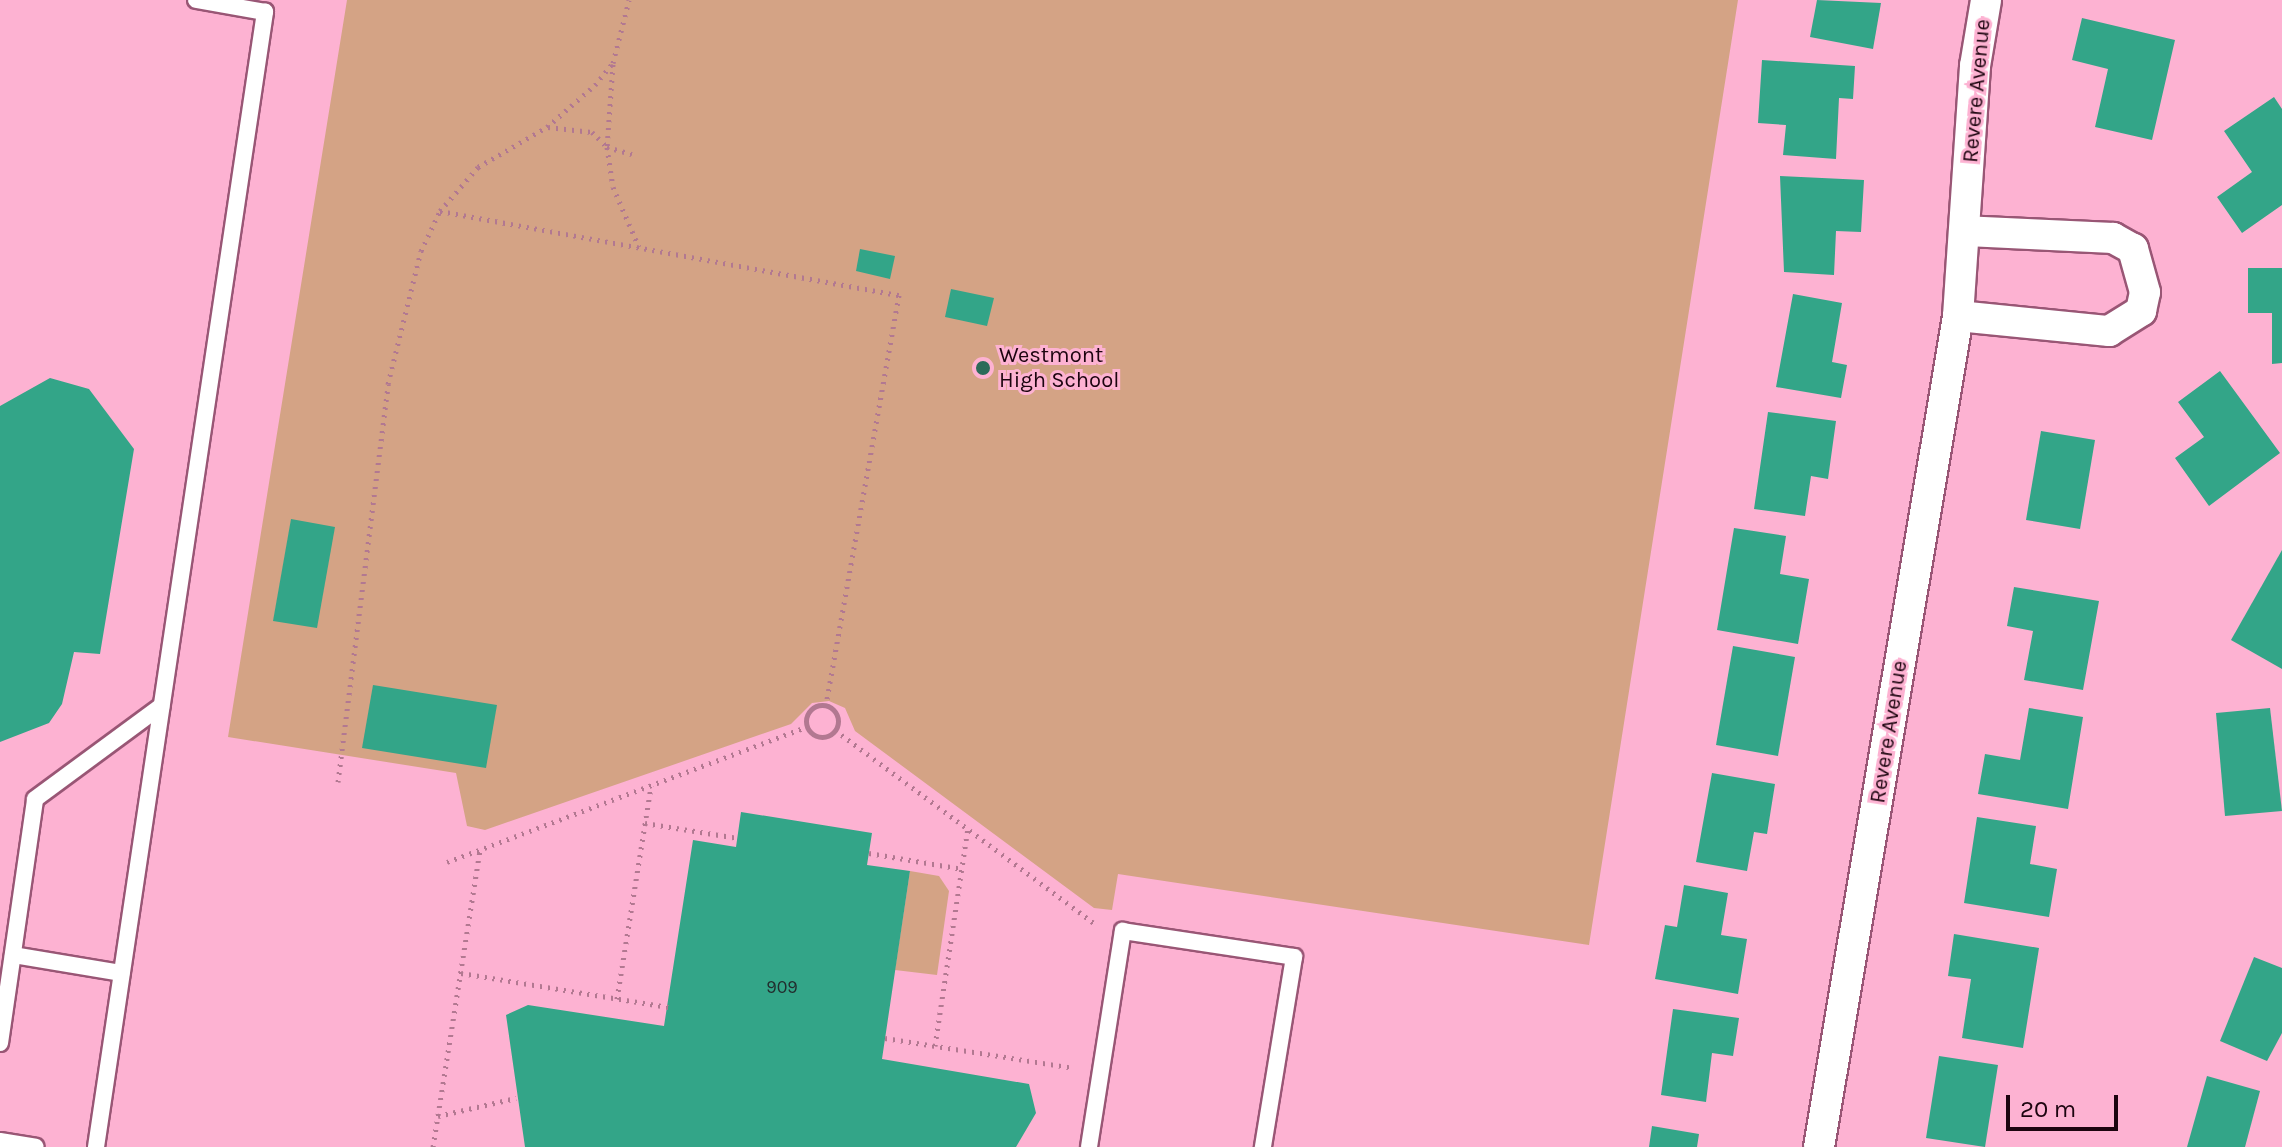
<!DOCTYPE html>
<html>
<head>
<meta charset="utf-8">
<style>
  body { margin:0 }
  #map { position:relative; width:2282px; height:1147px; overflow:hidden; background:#fdb2d2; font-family:Karla,sans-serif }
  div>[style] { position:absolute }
  .green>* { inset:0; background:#d4a385 }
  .building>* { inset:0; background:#33a588 }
  .path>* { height:5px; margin-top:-2.5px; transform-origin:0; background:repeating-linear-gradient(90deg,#b27891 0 2px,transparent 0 8px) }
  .path>.ring { margin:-2.5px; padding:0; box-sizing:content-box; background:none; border:5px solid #b27891; border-radius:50% }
  .roads { filter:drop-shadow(2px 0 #995675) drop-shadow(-2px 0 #995675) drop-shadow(0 2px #995675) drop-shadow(0 -2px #995675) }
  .service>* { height:16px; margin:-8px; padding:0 8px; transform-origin:8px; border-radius:8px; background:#fff }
  .minor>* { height:30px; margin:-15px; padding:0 15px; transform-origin:15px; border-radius:15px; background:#fff }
  .dots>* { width:22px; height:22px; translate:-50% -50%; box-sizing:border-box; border:4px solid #fdb2d2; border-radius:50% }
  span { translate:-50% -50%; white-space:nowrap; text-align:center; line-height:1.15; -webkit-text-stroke:6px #fdb2d2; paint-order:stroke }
  .number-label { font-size:18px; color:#222c2d }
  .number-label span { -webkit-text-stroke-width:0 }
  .street-label { font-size:22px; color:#1c040f }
  .poi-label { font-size:22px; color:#1c040f }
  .left { translate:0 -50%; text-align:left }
  .scale { position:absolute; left:2006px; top:1095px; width:112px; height:36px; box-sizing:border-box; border:4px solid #1c040f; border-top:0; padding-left:10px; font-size:24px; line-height:28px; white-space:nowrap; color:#1c040f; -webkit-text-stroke:6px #fdb2d2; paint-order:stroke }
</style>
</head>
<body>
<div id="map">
  <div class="green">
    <div style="clip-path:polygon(347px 0,1738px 0,1589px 945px,1118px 874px,1112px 910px,1094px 908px,855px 731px,845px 708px,829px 701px,812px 703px,791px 724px,485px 830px,467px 826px,456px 773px,228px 737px)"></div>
    <div style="clip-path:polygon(910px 871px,939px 876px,949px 891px,937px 975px,895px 970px)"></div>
  </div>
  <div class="building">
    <div style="clip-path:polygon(1817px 0,1881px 3px,1873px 49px,1810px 37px)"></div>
    <div style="clip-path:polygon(2082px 18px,2175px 40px,2152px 140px,2095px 127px,2108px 69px,2072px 60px)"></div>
    <div style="clip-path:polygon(1762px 60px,1855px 66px,1853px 99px,1839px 98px,1836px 159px,1783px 155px,1786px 125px,1758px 123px)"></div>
    <div style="clip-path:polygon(2274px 97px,2282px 109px,2282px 205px,2242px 233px,2217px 197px,2252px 172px,2224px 131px)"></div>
    <div style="clip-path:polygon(1780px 176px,1864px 180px,1861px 232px,1836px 231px,1834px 275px,1784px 272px)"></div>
    <div style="clip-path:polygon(860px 249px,895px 256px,890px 279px,856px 271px)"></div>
    <div style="clip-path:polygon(2248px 268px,2282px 268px,2282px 363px,2272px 364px,2272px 313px,2248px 313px)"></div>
    <div style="clip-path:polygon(951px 289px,994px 298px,987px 326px,945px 317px)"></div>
    <div style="clip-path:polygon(1793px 294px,1842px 303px,1832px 362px,1847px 365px,1841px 398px,1776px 387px)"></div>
    <div style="clip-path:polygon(2220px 371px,2280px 453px,2209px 506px,2175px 458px,2204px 437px,2178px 402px)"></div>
    <div style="clip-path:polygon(50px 378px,89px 389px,134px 449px,100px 654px,74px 652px,62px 704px,49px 723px,0 742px,0 406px)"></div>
    <div style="clip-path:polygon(1768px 412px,1836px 421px,1828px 479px,1811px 476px,1805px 516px,1754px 509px)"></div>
    <div style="clip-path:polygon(2041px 431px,2095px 440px,2080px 529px,2026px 520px)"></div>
    <div style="clip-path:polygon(291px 519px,335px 527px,317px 628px,273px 621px)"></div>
    <div style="clip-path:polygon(1734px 528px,1786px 536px,1780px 574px,1809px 579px,1798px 644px,1717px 630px)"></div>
    <div style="clip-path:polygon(2282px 550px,2282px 669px,2231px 640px)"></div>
    <div style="clip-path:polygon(2014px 587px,2099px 601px,2083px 690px,2024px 680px,2033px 631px,2007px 626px)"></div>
    <div style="clip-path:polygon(1733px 646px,1795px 657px,1778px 756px,1716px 745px)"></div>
    <div style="clip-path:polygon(373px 685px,497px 705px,486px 768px,362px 748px)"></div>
    <div style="clip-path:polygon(2029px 708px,2083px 717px,2068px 809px,1978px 794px,1985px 754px,2020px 760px)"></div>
    <div style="clip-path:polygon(2270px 708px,2282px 811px,2225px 816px,2216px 713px)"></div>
    <div style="clip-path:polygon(1712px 773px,1775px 784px,1767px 834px,1754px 832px,1747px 871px,1696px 862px)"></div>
    <div style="clip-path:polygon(741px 812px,872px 833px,867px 865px,910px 871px,882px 1059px,1029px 1084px,1036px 1113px,1016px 1147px,525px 1147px,506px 1015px,528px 1005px,664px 1026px,693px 840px,736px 847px)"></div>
    <div style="clip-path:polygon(1977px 817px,2036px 826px,2030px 864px,2057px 869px,2049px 917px,1964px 903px)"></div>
    <div style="clip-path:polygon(1684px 885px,1728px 893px,1721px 935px,1747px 939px,1738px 994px,1655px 979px,1665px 925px,1677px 927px)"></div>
    <div style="clip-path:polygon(1954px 934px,2039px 948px,2023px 1048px,1962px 1038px,1971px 979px,1948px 976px)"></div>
    <div style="clip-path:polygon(2254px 957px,2282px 968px,2282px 1033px,2267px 1061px,2220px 1041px)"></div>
    <div style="clip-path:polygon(1673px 1009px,1739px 1018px,1733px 1056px,1712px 1053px,1706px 1102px,1661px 1095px)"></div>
    <div style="clip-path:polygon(1939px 1056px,1998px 1065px,1985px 1147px,1926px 1138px)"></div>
    <div style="clip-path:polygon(2207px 1076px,2260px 1091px,2245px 1147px,2187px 1147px)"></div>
    <div style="clip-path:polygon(1652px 1126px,1699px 1134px,1697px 1147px,1649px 1147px)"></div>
  </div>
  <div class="path">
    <div style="left:613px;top:64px;width:83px;rotate:94.1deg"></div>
    <div style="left:607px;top:147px;width:40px;rotate:81.5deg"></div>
    <div style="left:613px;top:187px;width:65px;rotate:66.6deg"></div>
    <div style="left:548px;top:127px;width:44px;rotate:6.5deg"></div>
    <div style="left:592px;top:132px;width:21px;rotate:45deg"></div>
    <div style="left:607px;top:147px;width:26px;rotate:16deg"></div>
    <div style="left:440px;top:211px;width:467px;rotate:10.4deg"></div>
    <div style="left:899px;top:295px;width:416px;rotate:100.1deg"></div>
    <div class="ring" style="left:806px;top:705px;width:27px;height:27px"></div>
    <div style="left:835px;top:730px;width:327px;rotate:36.7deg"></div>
    <div style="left:338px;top:782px;width:401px;rotate:-82.8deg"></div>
    <div style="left:388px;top:384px;width:137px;rotate:-76.1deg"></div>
    <div style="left:421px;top:251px;width:44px;rotate:-64.6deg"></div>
    <div style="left:440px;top:211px;width:58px;rotate:-49.2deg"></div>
    <div style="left:478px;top:167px;width:80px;rotate:-30.1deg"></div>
    <div style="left:547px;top:127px;width:64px;rotate:-41.2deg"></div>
    <div style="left:595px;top:85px;width:28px;rotate:-51deg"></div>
    <div style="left:613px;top:63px;width:65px;rotate:-75.7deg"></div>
    <div style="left:645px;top:823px;width:94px;rotate:9.2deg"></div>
    <div style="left:869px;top:853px;width:95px;rotate:9.7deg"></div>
    <div style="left:447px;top:862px;width:384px;rotate:-20.6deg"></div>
    <div style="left:461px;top:973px;width:210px;rotate:9.3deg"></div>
    <div style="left:617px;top:999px;width:216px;rotate:-80.9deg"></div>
    <div style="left:885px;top:1038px;width:191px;rotate:9deg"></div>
    <div style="left:935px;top:1046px;width:219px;rotate:-81.4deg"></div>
    <div style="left:438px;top:1116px;width:80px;rotate:-13deg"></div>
    <div style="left:433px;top:1147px;width:300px;rotate:-81deg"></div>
  </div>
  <div class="roads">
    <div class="service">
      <div style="left:13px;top:955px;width:110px;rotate:9.4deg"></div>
      <div style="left:0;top:1043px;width:246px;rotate:-81.8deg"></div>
      <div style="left:35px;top:799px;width:157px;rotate:-36.4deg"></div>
      <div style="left:0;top:1141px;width:36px;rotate:9deg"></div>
      <div style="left:96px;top:1147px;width:1148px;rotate:-81.53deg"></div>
      <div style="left:265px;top:12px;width:70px;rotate:-170.1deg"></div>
      <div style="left:1089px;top:1147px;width:219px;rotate:-81.1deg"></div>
      <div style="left:1123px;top:931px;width:173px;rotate:8.6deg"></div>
      <div style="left:1294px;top:957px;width:193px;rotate:99.3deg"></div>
    </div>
    <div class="minor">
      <div style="left:1958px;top:316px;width:152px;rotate:5.7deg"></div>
      <div style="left:2109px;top:331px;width:38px;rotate:-32deg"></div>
      <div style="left:2141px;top:311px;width:19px;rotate:-78deg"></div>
      <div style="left:2145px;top:292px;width:45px;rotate:-105.6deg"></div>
      <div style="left:2133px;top:249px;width:23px;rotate:-151deg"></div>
      <div style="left:2113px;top:238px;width:146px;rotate:-177.3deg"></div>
      <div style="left:1819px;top:1147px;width:843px;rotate:-80.5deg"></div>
      <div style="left:1958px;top:316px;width:251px;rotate:-86.1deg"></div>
      <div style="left:1975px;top:66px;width:67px;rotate:-80.5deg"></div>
    </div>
  </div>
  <div class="dots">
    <div style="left:983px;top:368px;background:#2b6b59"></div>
  </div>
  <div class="number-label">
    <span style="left:782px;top:987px">909</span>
  </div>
  <div class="street-label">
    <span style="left:1977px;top:91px;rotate:-85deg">Revere Avenue</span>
    <span style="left:1889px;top:732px;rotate:-81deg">Revere Avenue</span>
  </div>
  <div class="poi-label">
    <span class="left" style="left:999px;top:368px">Westmont<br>High School</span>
  </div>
  <div class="scale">20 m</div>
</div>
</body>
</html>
